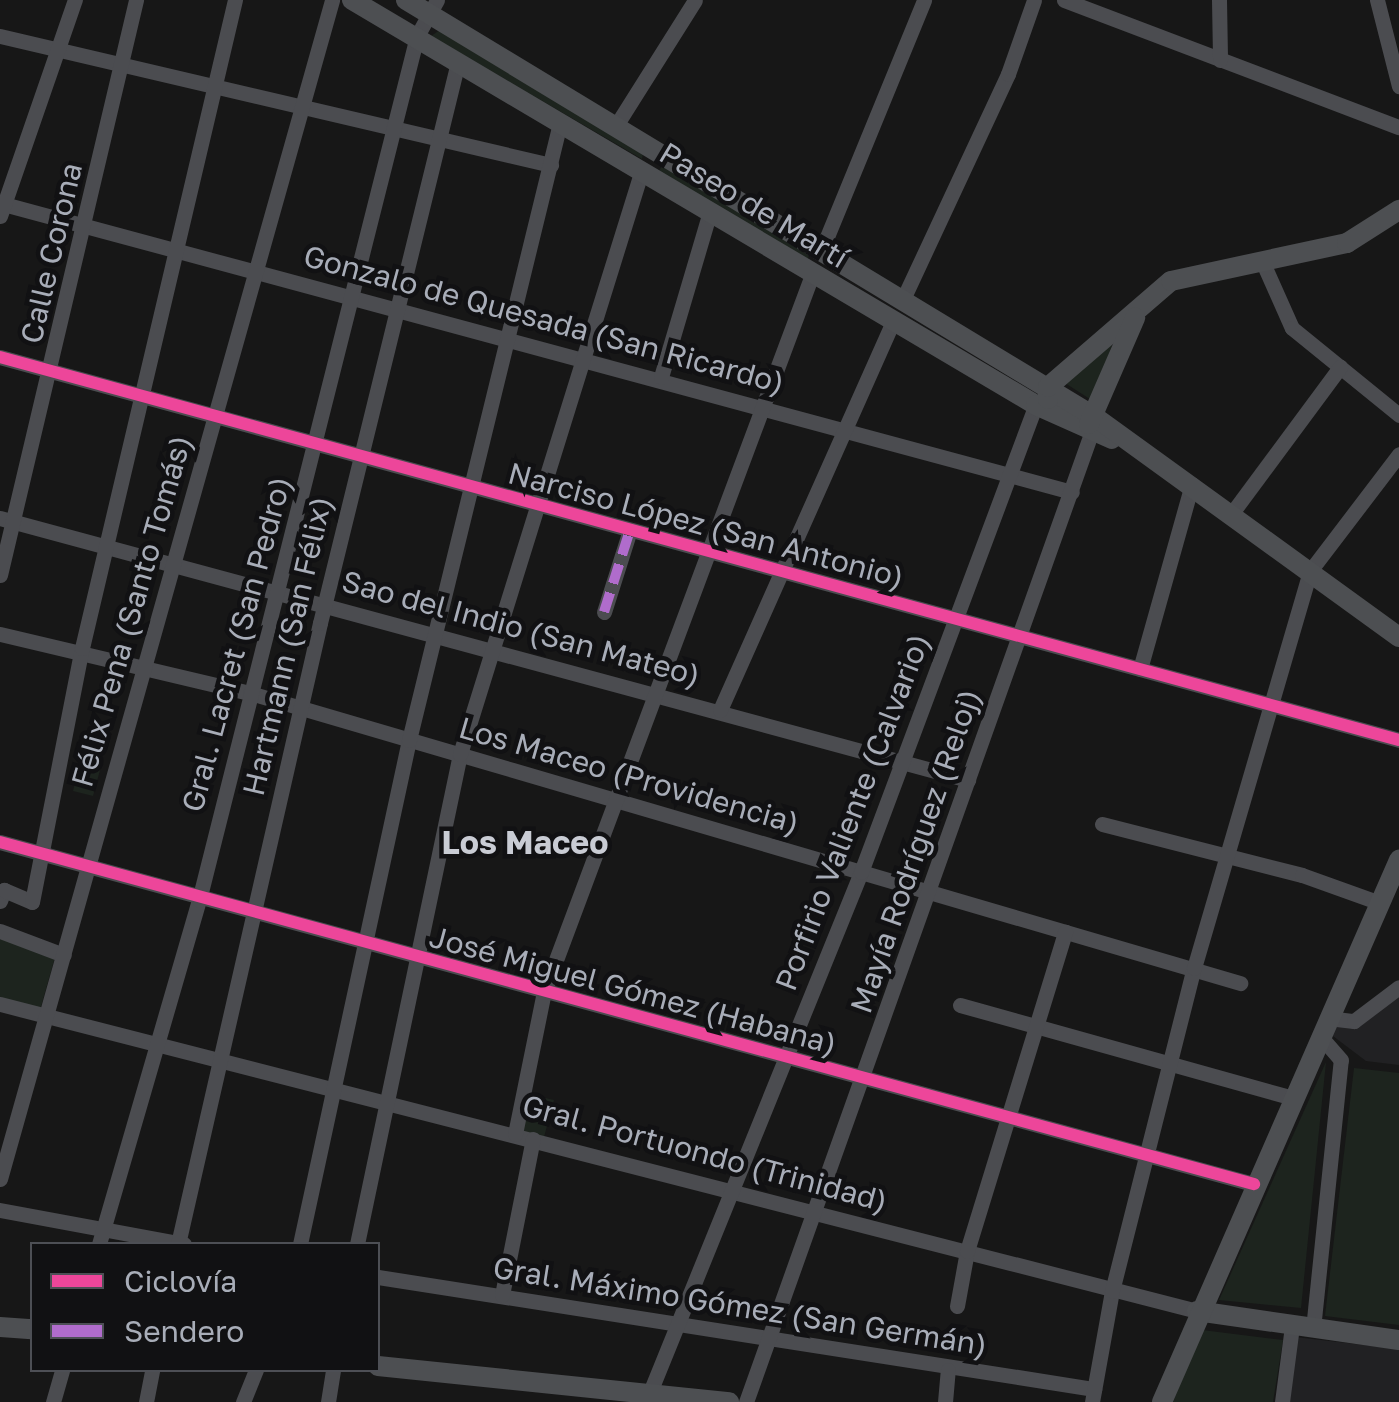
<!DOCTYPE html>
<html>
<head>
<meta charset="utf-8">
<style>
  body { margin:0 }
  #map { position:relative; width:1399px; height:1402px; overflow:hidden; background:#171717; font-family:"Golos Text",sans-serif }
  div>[style] { position:absolute }
  .built>* { inset:0; background:#212123 }
  .green>* { inset:0; background:#1d241e }
  .minor>* { height:15px; margin:-7.5px; padding:0 7.5px; transform-origin:7.5px; border-radius:7.5px; background:#4b4c50 }
  .major>* { height:20px; margin:-10px; padding:0 10px; transform-origin:10px; border-radius:10px; background:#4d4f52 }
  .quiet>* { height:10px; margin-top:-5px; transform-origin:0; background:repeating-linear-gradient(90deg,#b06ccc 0 20px,transparent 0 30px) }
  .cycleway>* { height:12px; margin:-6px; padding:0 6px; transform-origin:6px; border-radius:6px; background:#ed469a }
  span { translate:-50% -50%; white-space:nowrap; text-align:center; line-height:1.15; -webkit-text-stroke:9px #111113; paint-order:stroke }
  .street-label { font-size:30px; color:#a8adb8 }
  .neighbourhood-label { font-size:32px; color:#c9ccd4; font-weight:700 }
  .legend { position:absolute; left:30px; top:1242px; width:350px; height:130px; box-sizing:border-box; background:#111113; border:2px solid #4d4f55; margin:0; padding:12px 18px; list-style:none; font-size:30px; color:#a8adb8 }
  .legend li { display:flex; align-items:center; gap:20px; height:50px }
  .legend b { width:50px; border:2px solid #4d4f55 }
</style>
</head>
<body>
<div id="map">
  <div class="built">
    <div style="clip-path:polygon(1399px 996px,1399px 1065px,1366px 1061px,1329px 1033px,1334px 1024px,1359px 1027px)"></div>
    <div style="clip-path:polygon(1295px 1337px,1399px 1349px,1399px 1402px,1286px 1402px)"></div>
  </div>
  <div class="green">
    <div style="clip-path:polygon(440px 30px,643px 154px,642px 159px,431px 36px)"></div>
    <div style="clip-path:polygon(662px 166px,809px 254px,808px 259px,657px 174px)"></div>
    <div style="clip-path:polygon(1114px 339px,1093px 401px,1065px 383px)"></div>
    <div style="clip-path:polygon(83px 753px,103px 759px,93px 796px,73px 791px)"></div>
    <div style="clip-path:polygon(0 936px,55px 957px,40px 1010px,0 998px)"></div>
    <div style="clip-path:polygon(1326px 1062px,1301px 1308px,1219px 1300px)"></div>
    <div style="clip-path:polygon(1354px 1068px,1399px 1073px,1399px 1325px,1325px 1316px)"></div>
    <div style="clip-path:polygon(528px 1094px,554px 1100px,544px 1137px,519px 1131px)"></div>
    <div style="clip-path:polygon(1202px 1330px,1283px 1340px,1273px 1402px,1173px 1402px)"></div>
  </div>
  <div class="minor">
    <div style="left:1064px;top:0;width:358px;rotate:20.8deg"></div>
    <div style="left:1219px;top:0;width:60px;rotate:89deg"></div>
    <div style="left:1377px;top:0;width:89px;rotate:75.7deg"></div>
    <div style="left:0;top:36px;width:566px;rotate:13.18deg"></div>
    <div style="left:617px;top:124px;width:146px;rotate:-57.8deg"></div>
    <div style="left:0;top:203px;width:1110px;rotate:15.09deg"></div>
    <div style="left:0;top:216px;width:229px;rotate:-70.9deg"></div>
    <div style="left:822px;top:249px;width:269px;rotate:-67.7deg"></div>
    <div style="left:1263px;top:263px;width:71px;rotate:66deg"></div>
    <div style="left:1292px;top:328px;width:138px;rotate:39.1deg"></div>
    <div style="left:904px;top:297px;width:246px;rotate:-65deg"></div>
    <div style="left:1008px;top:74px;width:78px;rotate:-70.6deg"></div>
    <div style="left:0;top:357px;width:1450px;rotate:15.31deg"></div>
    <div style="left:661px;top:377px;width:169px;rotate:-73.5deg"></div>
    <div style="left:1232px;top:513px;width:182px;rotate:-53.5deg"></div>
    <div style="left:0;top:518px;width:1003px;rotate:15.14deg"></div>
    <div style="left:0;top:575px;width:591px;rotate:-76.69deg"></div>
    <div style="left:604px;top:612px;width:86px;rotate:-72.4deg"></div>
    <div style="left:0;top:634px;width:257px;rotate:13.3deg"></div>
    <div style="left:250px;top:693px;width:1032px;rotate:16.33deg"></div>
    <div style="left:1140px;top:669px;width:192px;rotate:-74.3deg"></div>
    <div style="left:720px;top:710px;width:425px;rotate:-66deg"></div>
    <div style="left:1102px;top:824px;width:206px;rotate:14.3deg"></div>
    <div style="left:1302px;top:875px;width:83px;rotate:19.7deg"></div>
    <div style="left:0;top:842px;width:1300px;rotate:15.26deg"></div>
    <div style="left:0;top:901px;width:12px;rotate:-70deg"></div>
    <div style="left:4px;top:890px;width:30px;rotate:23deg"></div>
    <div style="left:32px;top:902px;width:259px;rotate:-78.9deg"></div>
    <div style="left:82px;top:648px;width:666px;rotate:-76.72deg"></div>
    <div style="left:0;top:931px;width:68px;rotate:20.6deg"></div>
    <div style="left:0;top:1004px;width:1236px;rotate:14.38deg"></div>
    <div style="left:960px;top:1005px;width:346px;rotate:15.6deg"></div>
    <div style="left:1328px;top:1018px;width:26px;rotate:7deg"></div>
    <div style="left:1354px;top:1021px;width:56px;rotate:-37.1deg"></div>
    <div style="left:515px;top:1134px;width:145px;rotate:-78.5deg"></div>
    <div style="left:544px;top:992px;width:765px;rotate:-69.51deg"></div>
    <div style="left:0;top:1179px;width:1225px;rotate:-74.27deg"></div>
    <div style="left:0;top:1210px;width:187px;rotate:10.5deg"></div>
    <div style="left:99px;top:1244px;width:358px;rotate:-73.8deg"></div>
    <div style="left:199px;top:900px;width:891px;rotate:-75.84deg"></div>
    <div style="left:417px;top:36px;width:41px;rotate:-60.9deg"></div>
    <div style="left:178px;top:1244px;width:637px;rotate:-77.12deg"></div>
    <div style="left:320px;top:623px;width:578px;rotate:-76.18deg"></div>
    <div style="left:300px;top:1244px;width:516px;rotate:-77.8deg"></div>
    <div style="left:409px;top:740px;width:635px;rotate:-76.25deg"></div>
    <div style="left:357px;top:1244px;width:501px;rotate:-78.13deg"></div>
    <div style="left:460px;top:754px;width:609px;rotate:-72.7deg"></div>
    <div style="left:378px;top:1277px;width:725px;rotate:8.89deg"></div>
    <div style="left:502px;top:1295px;width:159px;rotate:-78.8deg"></div>
    <div style="left:957px;top:1306px;width:56px;rotate:-79.7deg"></div>
    <div style="left:967px;top:1251px;width:334px;rotate:-72.9deg"></div>
    <div style="left:1313px;top:1329px;width:270px;rotate:-84.1deg"></div>
    <div style="left:1341px;top:1060px;width:32px;rotate:-131deg"></div>
    <div style="left:53px;top:1402px;width:33px;rotate:-74deg"></div>
    <div style="left:146px;top:1402px;width:33px;rotate:-79deg"></div>
    <div style="left:243px;top:1402px;width:35px;rotate:-68deg"></div>
    <div style="left:328px;top:1402px;width:32px;rotate:-81deg"></div>
    <div style="left:646px;top:1402px;width:572px;rotate:-67.92deg"></div>
    <div style="left:861px;top:872px;width:499px;rotate:-69.5deg"></div>
    <div style="left:746px;top:1402px;width:1031px;rotate:-70.39deg"></div>
    <div style="left:945px;top:1402px;width:32px;rotate:-85deg"></div>
    <div style="left:1092px;top:1402px;width:113px;rotate:-79.8deg"></div>
    <div style="left:1112px;top:1291px;width:333px;rotate:-75.8deg"></div>
    <div style="left:1194px;top:968px;width:414px;rotate:-73.7deg"></div>
    <div style="left:1310px;top:571px;width:147px;rotate:-52.7deg"></div>
    <div style="left:1282px;top:1402px;width:77px;rotate:-82.5deg"></div>
  </div>
  <div class="major">
    <div style="left:352px;top:0;width:795px;rotate:30.63deg"></div>
    <div style="left:1036px;top:405px;width:83px;rotate:24.1deg"></div>
    <div style="left:406px;top:0;width:805px;rotate:31.18deg"></div>
    <div style="left:1095px;top:417px;width:375px;rotate:35.9deg"></div>
    <div style="left:1048px;top:399px;width:12px;rotate:-90deg"></div>
    <div style="left:1048px;top:387px;width:162px;rotate:-40.8deg"></div>
    <div style="left:1171px;top:281px;width:180px;rotate:-12.2deg"></div>
    <div style="left:1347px;top:243px;width:62px;rotate:-32.4deg"></div>
    <div style="left:1089px;top:424px;width:116px;rotate:-66.5deg"></div>
    <div style="left:1197px;top:1311px;width:204px;rotate:8.2deg"></div>
    <div style="left:0;top:1327px;width:32px;rotate:4deg"></div>
    <div style="left:378px;top:1366px;width:353px;rotate:5.9deg"></div>
    <div style="left:1162px;top:1402px;width:592px;rotate:-66.38deg"></div>
  </div>
  <div class="quiet">
    <div style="left:604px;top:612px;width:86px;rotate:-72.4deg"></div>
  </div>
  <div class="cycleway">
    <div style="left:0;top:357px;width:1450px;rotate:15.31deg"></div>
    <div style="left:0;top:842px;width:1300px;rotate:15.26deg"></div>
  </div>
  <div class="street-label">
    <span style="left:754px;top:205px;rotate:31deg">Paseo de Martí</span>
    <span style="left:51px;top:253px;rotate:-77deg">Calle Corona</span>
    <span style="left:544px;top:319px;rotate:15deg">Gonzalo de Quesada (San Ricardo)</span>
    <span style="left:706px;top:525px;rotate:15deg">Narciso López (San Antonio)</span>
    <span style="left:131px;top:611px;rotate:-74deg">Félix Pena (Santo Tomás)</span>
    <span style="left:521px;top:628px;rotate:15deg">Sao del Indio (San Mateo)</span>
    <span style="left:236px;top:644px;rotate:-75deg">Gral. Lacret (San Pedro)</span>
    <span style="left:287px;top:646px;rotate:-77deg">Hartmann (San Félix)</span>
    <span style="left:629px;top:775px;rotate:16deg">Los Maceo (Providencia)</span>
    <span style="left:852px;top:812px;rotate:-69deg">Porfirio Valiente (Calvario)</span>
    <span style="left:915px;top:851px;rotate:-71deg">Mayía Rodríguez (Reloj)</span>
    <span style="left:633px;top:990px;rotate:15deg">José Miguel Gómez (Habana)</span>
    <span style="left:705px;top:1153px;rotate:15deg">Gral. Portuondo (Trinidad)</span>
    <span style="left:740px;top:1306px;rotate:9deg">Gral. Máximo Gómez (San Germán)</span>
  </div>
  <div class="neighbourhood-label">
    <span style="left:525px;top:842px">Los Maceo</span>
  </div>
  <ul class="legend">
  <li><b style="height:12px;background:#ed469a"></b>Ciclovía</li>
  <li><b style="height:12px;background:#b06ccc"></b>Sendero</li>
  </ul>
</div>
</body>
</html>
